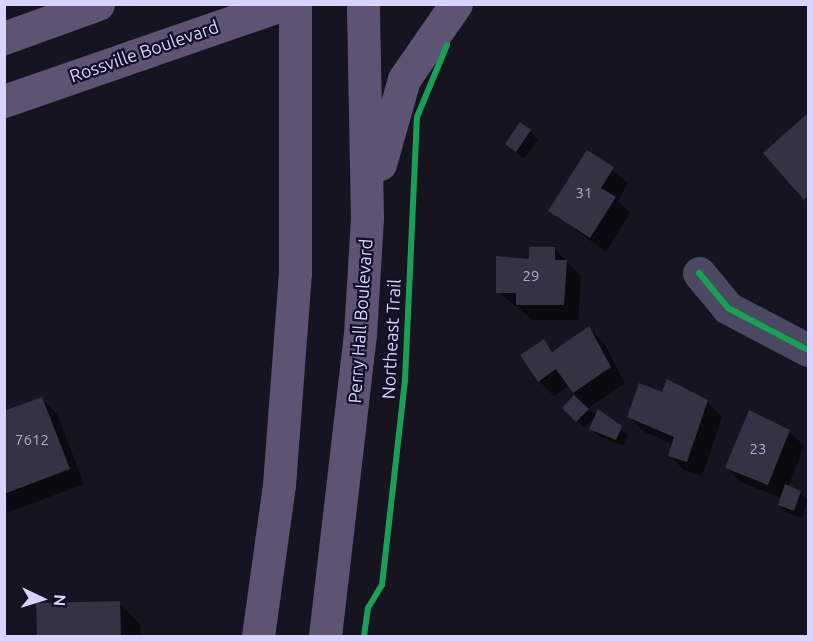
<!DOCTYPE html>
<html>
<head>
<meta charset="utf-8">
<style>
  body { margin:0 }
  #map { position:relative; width:813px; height:641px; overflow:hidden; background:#161421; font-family:Ubuntu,sans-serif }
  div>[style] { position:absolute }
  .shadow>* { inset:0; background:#0007 }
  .building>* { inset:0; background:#343243 }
  .minor>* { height:33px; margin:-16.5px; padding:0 16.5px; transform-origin:16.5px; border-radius:16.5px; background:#4a4962 }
  .major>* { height:33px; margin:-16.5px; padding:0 16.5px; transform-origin:16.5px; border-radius:16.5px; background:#5e5373 }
  .cycleway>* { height:6px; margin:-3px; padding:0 3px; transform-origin:3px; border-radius:3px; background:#1a9f57 }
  span { translate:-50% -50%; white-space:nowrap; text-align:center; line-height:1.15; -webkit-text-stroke:4.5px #130f26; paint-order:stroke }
  .number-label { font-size:15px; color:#b0acd0 }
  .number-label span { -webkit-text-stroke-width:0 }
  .street-label { font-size:18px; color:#d9d4ff }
  .frame { position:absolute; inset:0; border:6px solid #d9d4ff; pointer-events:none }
  .north { position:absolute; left:12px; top:569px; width:60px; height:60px; -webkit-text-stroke:4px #130f26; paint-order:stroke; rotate:94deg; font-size:16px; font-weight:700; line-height:24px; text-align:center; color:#d9d4ff }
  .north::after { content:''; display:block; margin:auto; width:21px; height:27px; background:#d9d4ff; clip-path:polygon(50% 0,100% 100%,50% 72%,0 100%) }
</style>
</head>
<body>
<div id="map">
  <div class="shadow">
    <div style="clip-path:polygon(808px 115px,808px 203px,765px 153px)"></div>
    <div style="clip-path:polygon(520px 124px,538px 139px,524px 159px,507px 144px)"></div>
    <div style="clip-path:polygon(588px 152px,628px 183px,618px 201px,630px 213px,606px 252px,550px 211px)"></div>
    <div style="clip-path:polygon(554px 248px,581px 276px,578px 320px,533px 320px,498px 292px,530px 261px)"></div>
    <div style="clip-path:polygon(589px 328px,604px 343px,625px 383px,587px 409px,628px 434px,623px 446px,598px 436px,590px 428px,594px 418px,585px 428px,564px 408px,576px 395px,569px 386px,554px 396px,539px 381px,543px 341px,554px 352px)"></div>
    <div style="clip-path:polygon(667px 381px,707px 402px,722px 417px,702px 476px,684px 470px,669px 455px,673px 444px,644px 432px,629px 417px,663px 394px)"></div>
    <div style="clip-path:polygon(42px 399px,57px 414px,84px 484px,7px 513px,4px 413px)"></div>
    <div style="clip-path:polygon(789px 431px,804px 446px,788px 487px,808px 499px,802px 518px,787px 512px,779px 505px,782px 498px,742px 483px,727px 468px)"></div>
    <div style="clip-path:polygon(119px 603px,140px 624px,141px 636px,38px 636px,38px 605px)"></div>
  </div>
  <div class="building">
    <div style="clip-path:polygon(808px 113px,808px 196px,804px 200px,763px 153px)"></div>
    <div style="clip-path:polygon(520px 122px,531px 130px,516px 152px,505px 144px)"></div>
    <div style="clip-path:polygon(587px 150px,614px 167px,601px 188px,616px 197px,590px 238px,548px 211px)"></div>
    <div style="clip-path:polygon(529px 247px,555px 247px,555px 260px,567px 260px,564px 305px,516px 305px,516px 293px,496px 293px,496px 256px,529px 259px)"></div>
    <div style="clip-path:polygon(589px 326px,611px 367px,573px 393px,556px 369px,538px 382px,520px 355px,544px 339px,552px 352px)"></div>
    <div style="clip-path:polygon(667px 379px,708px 400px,687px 462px,668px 456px,674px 437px,627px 417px,639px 383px,662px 392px)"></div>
    <div style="clip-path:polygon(574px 395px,589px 409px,576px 422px,562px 408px)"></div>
    <div style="clip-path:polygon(42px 397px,70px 469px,4px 494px,4px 411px)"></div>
    <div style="clip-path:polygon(598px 409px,622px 426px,616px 440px,589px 429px)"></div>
    <div style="clip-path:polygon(749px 410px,790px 430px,768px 485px,725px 468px)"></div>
    <div style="clip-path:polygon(785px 484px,801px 491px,794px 511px,778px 505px)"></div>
    <div style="clip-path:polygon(120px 601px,121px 636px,37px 636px,36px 603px)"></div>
  </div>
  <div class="minor">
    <div style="left:699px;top:273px;width:45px;rotate:50.4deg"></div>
    <div style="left:728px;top:308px;width:90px;rotate:27.7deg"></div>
  </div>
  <div class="major">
    <div style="left:4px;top:38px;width:100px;rotate:-19.9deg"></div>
    <div style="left:4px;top:101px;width:296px;rotate:-19.1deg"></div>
    <div style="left:380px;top:164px;width:88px;rotate:-74.2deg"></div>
    <div style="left:404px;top:79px;width:91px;rotate:-55.3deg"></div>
    <div style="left:258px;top:636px;width:152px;rotate:-82.1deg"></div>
    <div style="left:279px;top:485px;width:213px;rotate:-85.7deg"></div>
    <div style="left:295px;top:273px;width:269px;rotate:-90deg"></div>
    <div style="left:325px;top:636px;width:303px;rotate:-83.4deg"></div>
    <div style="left:360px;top:335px;width:117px;rotate:-86.6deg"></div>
    <div style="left:367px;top:218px;width:214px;rotate:-91.1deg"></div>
  </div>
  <div class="cycleway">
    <div style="left:699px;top:273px;width:45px;rotate:50.4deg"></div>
    <div style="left:728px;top:308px;width:90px;rotate:27.7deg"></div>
    <div style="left:364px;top:636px;width:28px;rotate:-82deg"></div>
    <div style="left:368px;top:608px;width:27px;rotate:-59deg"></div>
    <div style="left:382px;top:585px;width:206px;rotate:-83.6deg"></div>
    <div style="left:405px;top:380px;width:263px;rotate:-87.4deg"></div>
    <div style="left:417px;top:117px;width:78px;rotate:-67.4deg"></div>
  </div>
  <div class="number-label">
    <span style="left:584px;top:193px">31</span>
    <span style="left:531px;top:276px">29</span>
    <span style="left:32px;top:440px">7612</span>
    <span style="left:758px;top:449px">23</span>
  </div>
  <div class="street-label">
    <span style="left:144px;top:51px;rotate:-19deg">Rossville Boulevard</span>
    <span style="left:360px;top:321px;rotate:-86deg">Perry Hall Boulevard</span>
    <span style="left:391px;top:339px;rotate:-87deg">Northeast Trail</span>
  </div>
  <div class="frame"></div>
  <div class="north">N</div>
</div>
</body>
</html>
